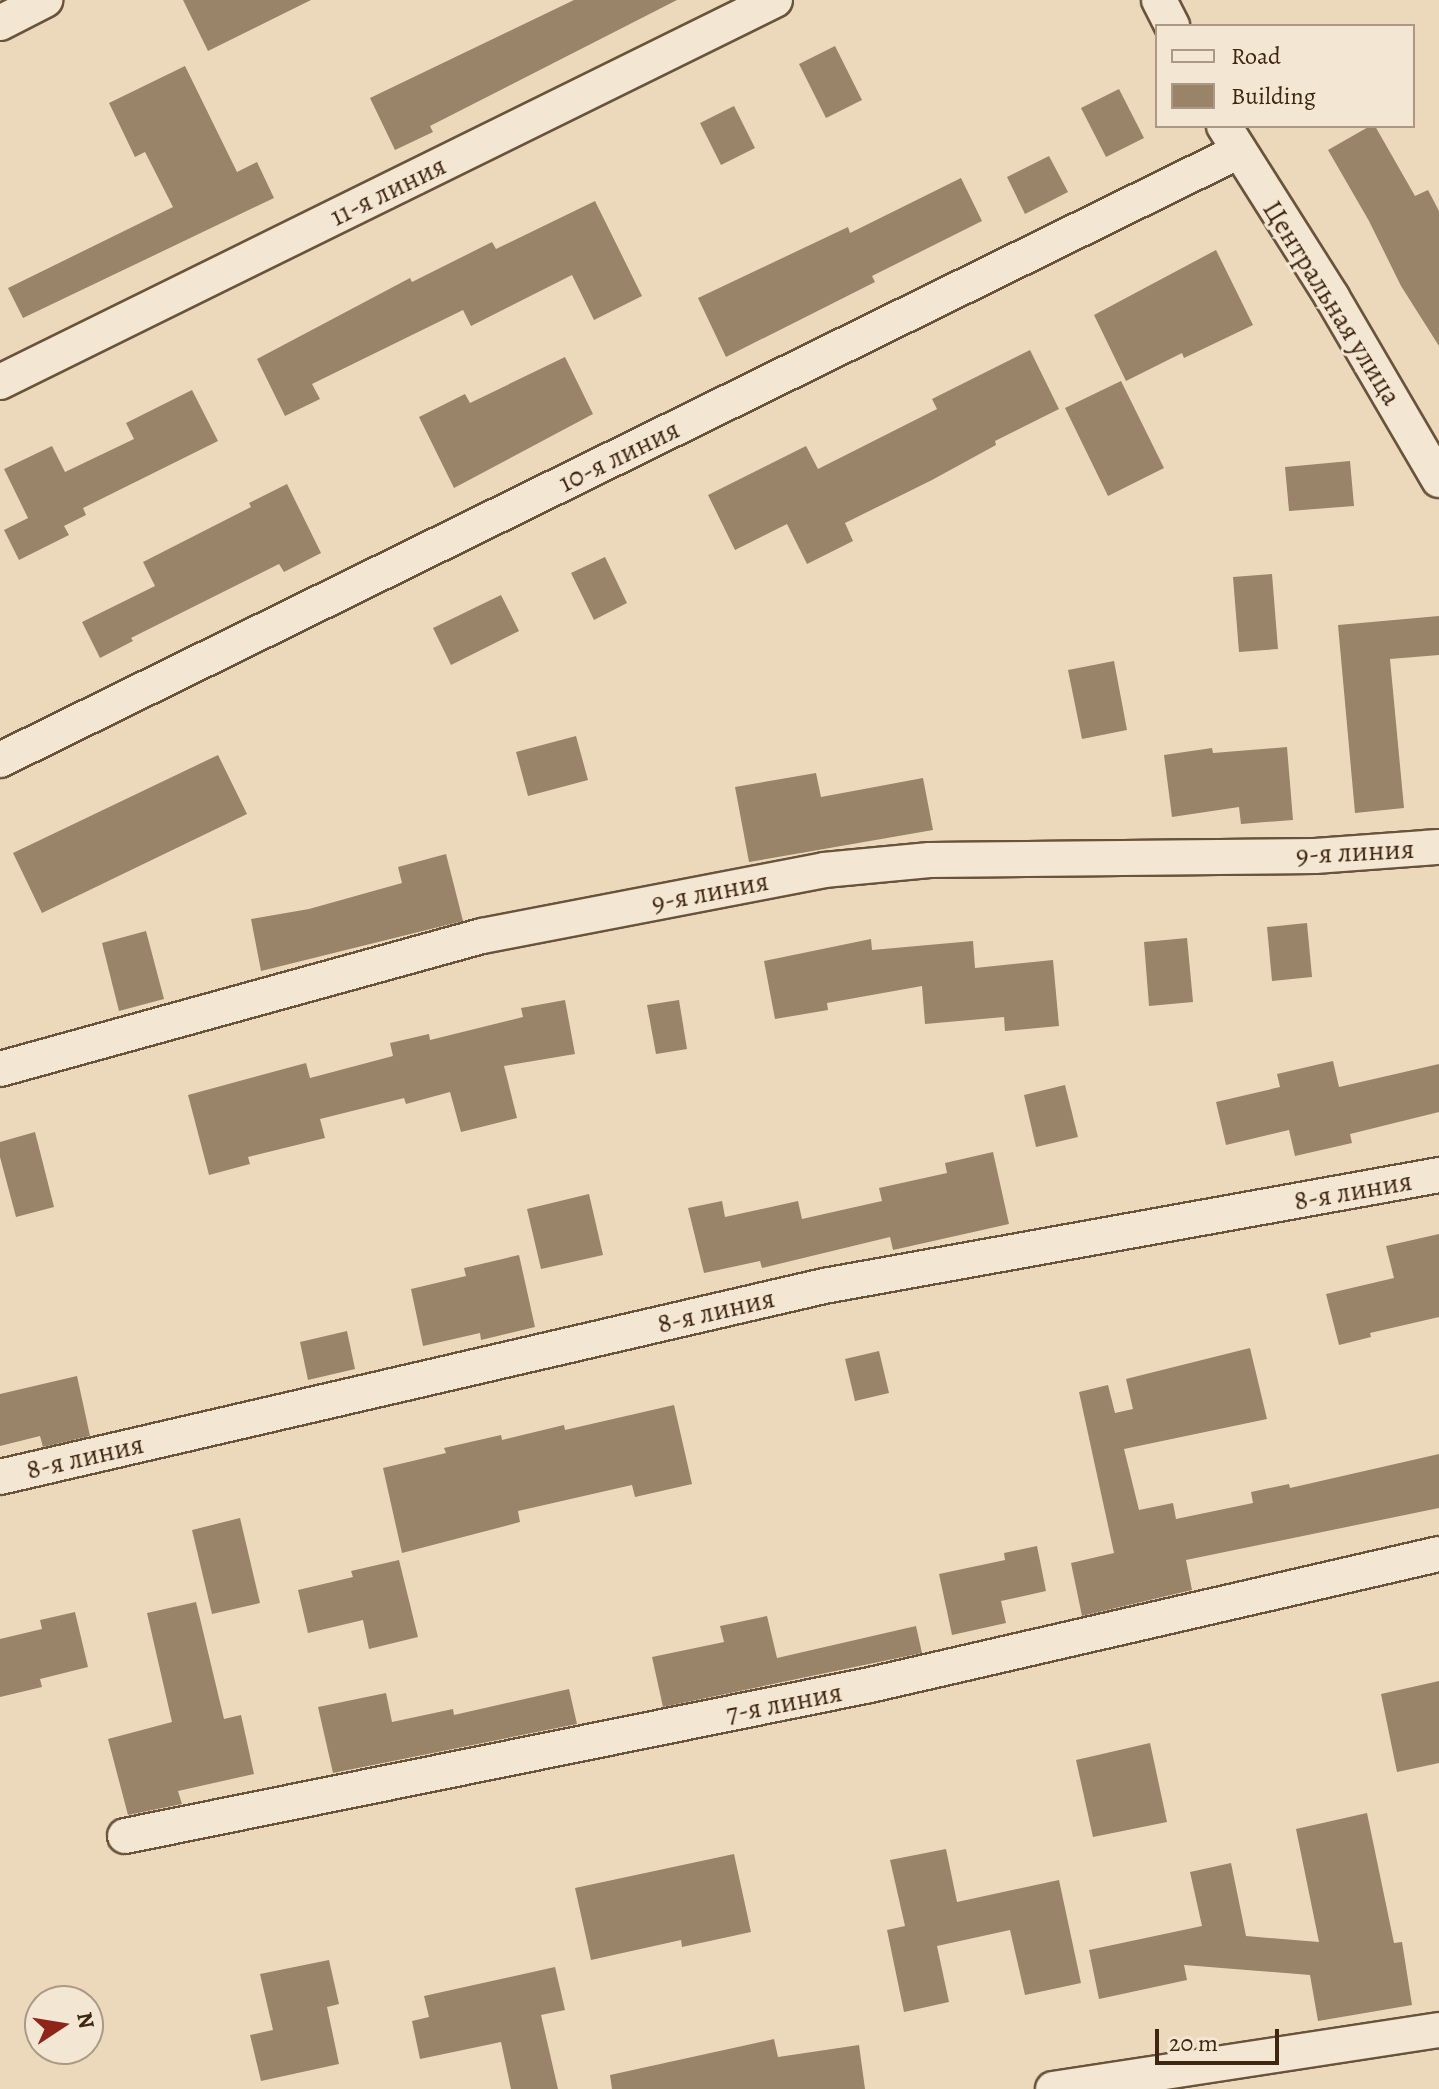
<!DOCTYPE html>
<html>
<head>
<meta charset="utf-8">
<style>
  body { margin:0 }
  #map { position:relative; width:1439px; height:2089px; overflow:hidden; background:#ecd9bb; font-family:Alegreya,serif }
  div>[style] { position:absolute }
  .building>* { inset:0; background:#998369 }
  .roads { filter:drop-shadow(2px 0 #6a533b) drop-shadow(-2px 0 #6a533b) drop-shadow(0 2px #6a533b) drop-shadow(0 -2px #6a533b) }
  .minor>* { height:34px; margin:-17px; padding:0 17px; transform-origin:17px; border-radius:17px; background:#f3e6d3 }
  span { translate:-50% -50%; white-space:nowrap; text-align:center; line-height:1.15; -webkit-text-stroke:6px #f3e6d3; paint-order:stroke }
  .street-label { font-size:28px; color:#3f2610 }
  .legend { position:absolute; left:1155px; top:24px; width:260px; height:104px; box-sizing:border-box; background:#f3e6d3; border:2px solid #ab9985; margin:0; padding:10px 14px; list-style:none; font-size:24px; color:#3f2610 }
  .legend li { display:flex; align-items:center; gap:16px; height:40px }
  .legend b { width:40px; border:2px solid #ab9985 }
  .north { position:absolute; left:24px; top:1985px; width:80px; height:80px; box-sizing:border-box; background:#f3e6d3; border:2px solid #ab9985; border-radius:50%; rotate:78deg; font-size:22px; font-weight:700; line-height:32px; text-align:center; color:#3f2610 }
  .north::after { content:''; display:block; margin:auto; width:28px; height:36px; background:#8f2418; clip-path:polygon(50% 0,100% 100%,50% 72%,0 100%) }
  .scale { position:absolute; left:1155px; top:2029px; width:124px; height:36px; box-sizing:border-box; border:4px solid #3f2610; border-top:0; padding-left:10px; font-size:24px; line-height:28px; white-space:nowrap; color:#3f2610; -webkit-text-stroke:6px #f3e6d3; paint-order:stroke }
</style>
</head>
<body>
<div id="map">
  <div class="building">
    <div style="clip-path:polygon(183px 0,311px 0,208px 51px)"></div>
    <div style="clip-path:polygon(574px 0,677px 0,430px 126px,433px 132px,395px 150px,370px 98px)"></div>
    <div style="clip-path:polygon(835px 46px,862px 100px,826px 118px,799px 64px)"></div>
    <div style="clip-path:polygon(185px 66px,237px 172px,257px 162px,274px 198px,23px 318px,8px 288px,173px 207px,145px 152px,135px 157px,109px 103px)"></div>
    <div style="clip-path:polygon(1119px 89px,1144px 138px,1106px 157px,1081px 108px)"></div>
    <div style="clip-path:polygon(734px 106px,755px 148px,721px 165px,700px 123px)"></div>
    <div style="clip-path:polygon(1370px 126px,1375px 126px,1415px 196px,1428px 190px,1439px 211px,1439px 346px,1401px 286px,1369px 221px,1328px 150px)"></div>
    <div style="clip-path:polygon(1049px 156px,1068px 192px,1025px 214px,1007px 177px)"></div>
    <div style="clip-path:polygon(961px 178px,982px 221px,872px 276px,875px 282px,726px 357px,698px 298px,848px 227px,850px 233px)"></div>
    <div style="clip-path:polygon(595px 201px,642px 296px,594px 320px,572px 275px,471px 326px,463px 310px,312px 384px,320px 399px,285px 416px,257px 359px,410px 278px,412px 282px,492px 242px,496px 249px)"></div>
    <div style="clip-path:polygon(1216px 250px,1253px 325px,1184px 358px,1182px 353px,1126px 381px,1094px 315px)"></div>
    <div style="clip-path:polygon(1030px 350px,1059px 409px,995px 441px,996px 445px,932px 480px,845px 523px,853px 541px,807px 564px,787px 524px,735px 550px,708px 495px,806px 446px,818px 469px,937px 409px,932px 399px)"></div>
    <div style="clip-path:polygon(565px 357px,593px 414px,454px 488px,419px 417px,465px 394px,470px 403px)"></div>
    <div style="clip-path:polygon(1121px 381px,1164px 468px,1108px 496px,1065px 408px)"></div>
    <div style="clip-path:polygon(192px 390px,218px 441px,83px 508px,86px 515px,64px 526px,69px 535px,19px 560px,4px 530px,28px 518px,4px 469px,52px 446px,65px 472px,134px 439px,126px 423px)"></div>
    <div style="clip-path:polygon(1350px 461px,1354px 506px,1289px 511px,1285px 467px)"></div>
    <div style="clip-path:polygon(287px 484px,321px 553px,284px 572px,279px 564px,131px 638px,133px 641px,100px 658px,82px 622px,155px 586px,143px 562px,251px 507px,249px 503px)"></div>
    <div style="clip-path:polygon(605px 557px,627px 603px,594px 620px,571px 573px)"></div>
    <div style="clip-path:polygon(1272px 574px,1278px 649px,1239px 652px,1233px 577px)"></div>
    <div style="clip-path:polygon(501px 595px,519px 631px,451px 665px,433px 628px)"></div>
    <div style="clip-path:polygon(1439px 616px,1439px 655px,1390px 659px,1404px 808px,1355px 813px,1338px 625px)"></div>
    <div style="clip-path:polygon(1114px 661px,1127px 730px,1082px 739px,1068px 670px)"></div>
    <div style="clip-path:polygon(576px 736px,588px 780px,528px 796px,516px 752px)"></div>
    <div style="clip-path:polygon(1287px 747px,1293px 820px,1241px 824px,1239px 807px,1172px 817px,1164px 755px,1212px 748px,1213px 753px)"></div>
    <div style="clip-path:polygon(218px 755px,247px 814px,42px 913px,13px 853px)"></div>
    <div style="clip-path:polygon(816px 773px,821px 797px,923px 778px,933px 830px,749px 862px,735px 787px)"></div>
    <div style="clip-path:polygon(446px 854px,463px 921px,261px 971px,251px 919px,309px 909px,402px 883px,398px 867px)"></div>
    <div style="clip-path:polygon(1307px 923px,1312px 977px,1272px 981px,1267px 927px)"></div>
    <div style="clip-path:polygon(146px 931px,164px 999px,119px 1011px,102px 943px)"></div>
    <div style="clip-path:polygon(1187px 938px,1193px 1002px,1149px 1006px,1144px 942px)"></div>
    <div style="clip-path:polygon(871px 939px,872px 950px,973px 941px,975px 968px,1053px 960px,1059px 1026px,1005px 1031px,1004px 1017px,925px 1024px,922px 986px,827px 1003px,828px 1010px,775px 1019px,764px 961px)"></div>
    <div style="clip-path:polygon(565px 1000px,575px 1054px,504px 1066px,517px 1118px,461px 1132px,450px 1092px,406px 1104px,404px 1098px,320px 1119px,325px 1138px,248px 1157px,250px 1164px,209px 1175px,188px 1095px,306px 1063px,310px 1078px,393px 1056px,390px 1043px,429px 1034px,430px 1040px,523px 1017px,521px 1008px)"></div>
    <div style="clip-path:polygon(679px 1000px,687px 1049px,656px 1054px,647px 1005px)"></div>
    <div style="clip-path:polygon(1333px 1061px,1339px 1087px,1439px 1064px,1439px 1112px,1350px 1134px,1352px 1143px,1295px 1156px,1289px 1130px,1226px 1145px,1216px 1102px,1280px 1087px,1277px 1074px)"></div>
    <div style="clip-path:polygon(1065px 1085px,1078px 1137px,1036px 1147px,1024px 1095px)"></div>
    <div style="clip-path:polygon(35px 1132px,54px 1207px,16px 1217px,0 1157px,0 1142px)"></div>
    <div style="clip-path:polygon(993px 1152px,1009px 1224px,893px 1250px,890px 1237px,762px 1268px,760px 1261px,704px 1273px,688px 1208px,722px 1201px,725px 1217px,798px 1201px,802px 1219px,882px 1201px,879px 1188px,947px 1173px,945px 1163px)"></div>
    <div style="clip-path:polygon(589px 1194px,603px 1255px,541px 1269px,527px 1209px)"></div>
    <div style="clip-path:polygon(1439px 1234px,1439px 1317px,1370px 1333px,1371px 1337px,1339px 1345px,1326px 1294px,1394px 1278px,1386px 1246px)"></div>
    <div style="clip-path:polygon(519px 1255px,535px 1327px,481px 1340px,480px 1333px,423px 1346px,411px 1289px,466px 1276px,464px 1268px)"></div>
    <div style="clip-path:polygon(347px 1331px,355px 1369px,308px 1380px,300px 1342px)"></div>
    <div style="clip-path:polygon(1250px 1348px,1267px 1419px,1124px 1449px,1139px 1510px,1173px 1503px,1176px 1519px,1253px 1503px,1251px 1492px,1289px 1484px,1290px 1488px,1439px 1454px,1439px 1508px,1186px 1560px,1192px 1590px,1082px 1616px,1071px 1563px,1114px 1553px,1079px 1392px,1108px 1385px,1115px 1413px,1133px 1409px,1126px 1379px)"></div>
    <div style="clip-path:polygon(879px 1351px,889px 1393px,855px 1401px,845px 1359px)"></div>
    <div style="clip-path:polygon(77px 1376px,90px 1436px,43px 1447px,40px 1436px,0 1446px,0 1394px)"></div>
    <div style="clip-path:polygon(674px 1405px,692px 1484px,635px 1497px,632px 1485px,518px 1511px,520px 1522px,402px 1553px,383px 1468px,446px 1453px,444px 1448px,501px 1435px,502px 1440px,564px 1425px,565px 1430px)"></div>
    <div style="clip-path:polygon(240px 1518px,260px 1603px,212px 1614px,192px 1530px)"></div>
    <div style="clip-path:polygon(1037px 1546px,1046px 1591px,1001px 1601px,1006px 1623px,952px 1635px,939px 1574px,1005px 1560px,1004px 1553px)"></div>
    <div style="clip-path:polygon(399px 1560px,418px 1637px,369px 1649px,363px 1620px,308px 1633px,298px 1590px,353px 1577px,351px 1571px)"></div>
    <div style="clip-path:polygon(196px 1602px,224px 1719px,241px 1715px,254px 1774px,178px 1791px,182px 1804px,128px 1815px,108px 1739px,172px 1722px,147px 1613px)"></div>
    <div style="clip-path:polygon(75px 1612px,88px 1667px,40px 1679px,42px 1687px,0 1697px,0 1639px,42px 1629px,40px 1620px)"></div>
    <div style="clip-path:polygon(767px 1616px,777px 1658px,916px 1626px,922px 1653px,663px 1707px,652px 1657px,724px 1642px,720px 1626px)"></div>
    <div style="clip-path:polygon(1439px 1681px,1439px 1763px,1397px 1772px,1381px 1694px)"></div>
    <div style="clip-path:polygon(569px 1689px,577px 1724px,333px 1773px,318px 1707px,386px 1693px,392px 1722px,453px 1709px,454px 1715px)"></div>
    <div style="clip-path:polygon(1150px 1743px,1167px 1822px,1093px 1837px,1076px 1760px)"></div>
    <div style="clip-path:polygon(1367px 1813px,1394px 1943px,1402px 1942px,1412px 2005px,1318px 2021px,1310px 1975px,1184px 1965px,1187px 1980px,1099px 1999px,1089px 1950px,1202px 1926px,1190px 1872px,1231px 1863px,1246px 1936px,1319px 1942px,1296px 1829px)"></div>
    <div style="clip-path:polygon(946px 1849px,957px 1902px,1059px 1880px,1081px 1983px,1025px 1995px,1010px 1930px,937px 1946px,949px 2002px,904px 2012px,887px 1930px,905px 1926px,890px 1860px)"></div>
    <div style="clip-path:polygon(734px 1854px,751px 1932px,682px 1947px,681px 1940px,591px 1960px,575px 1888px)"></div>
    <div style="clip-path:polygon(329px 1960px,339px 2004px,327px 2007px,339px 2064px,261px 2081px,250px 2035px,273px 2030px,260px 1974px)"></div>
    <div style="clip-path:polygon(555px 1967px,565px 2010px,541px 2015px,558px 2089px,511px 2089px,501px 2042px,420px 2059px,412px 2021px,429px 2017px,424px 1996px)"></div>
    <div style="clip-path:polygon(774px 2039px,778px 2057px,859px 2045px,865px 2089px,612px 2089px,610px 2075px)"></div>
  </div>
  <div class="roads">
    <div class="minor">
      <div style="left:1159px;top:0;width:29px;rotate:63deg"></div>
      <div style="left:0;top:23px;width:51px;rotate:-27.1deg"></div>
      <div style="left:1224px;top:126px;width:202px;rotate:57.7deg"></div>
      <div style="left:1332px;top:297px;width:212px;rotate:59.7deg"></div>
      <div style="left:0;top:382px;width:864px;rotate:-26.24deg"></div>
      <div style="left:0;top:760px;width:1378px;rotate:-26.17deg"></div>
      <div style="left:0;top:1069px;width:500px;rotate:-15.43deg"></div>
      <div style="left:482px;top:936px;width:348px;rotate:-10.9deg"></div>
      <div style="left:824px;top:870px;width:106px;rotate:-5.4deg"></div>
      <div style="left:930px;top:860px;width:385px;rotate:-0.6deg"></div>
      <div style="left:1315px;top:856px;width:124px;rotate:-4.2deg"></div>
      <div style="left:0;top:1477px;width:846px;rotate:-13.05deg"></div>
      <div style="left:824px;top:1286px;width:625px;rotate:-10.23deg"></div>
      <div style="left:125px;top:1836px;width:760px;rotate:-11.46deg"></div>
      <div style="left:870px;top:1685px;width:584px;rotate:-12.97deg"></div>
      <div style="left:1053px;top:2089px;width:390px;rotate:-8.7deg"></div>
    </div>
  </div>
  <div class="street-label">
    <span style="left:388px;top:191px;rotate:-26deg">11-я линия</span>
    <span style="left:1332px;top:303px;rotate:58deg">Центральная улица</span>
    <span style="left:619px;top:456px;rotate:-26deg">10-я линия</span>
    <span style="left:1355px;top:852px;rotate:-3deg">9-я линия</span>
    <span style="left:710px;top:892px;rotate:-11deg">9-я линия</span>
    <span style="left:1353px;top:1191px;rotate:-10deg">8-я линия</span>
    <span style="left:716px;top:1311px;rotate:-13deg">8-я линия</span>
    <span style="left:85px;top:1457px;rotate:-13deg">8-я линия</span>
    <span style="left:784px;top:1703px;rotate:-11deg">7-я линия</span>
  </div>
  <ul class="legend">
  <li><b style="height:10px;background:#f3e6d3"></b>Road</li>
  <li><b style="height:22px;background:#998369"></b>Building</li>
  </ul>
  <div class="north">N</div>
  <div class="scale">20 m</div>
</div>
</body>
</html>
